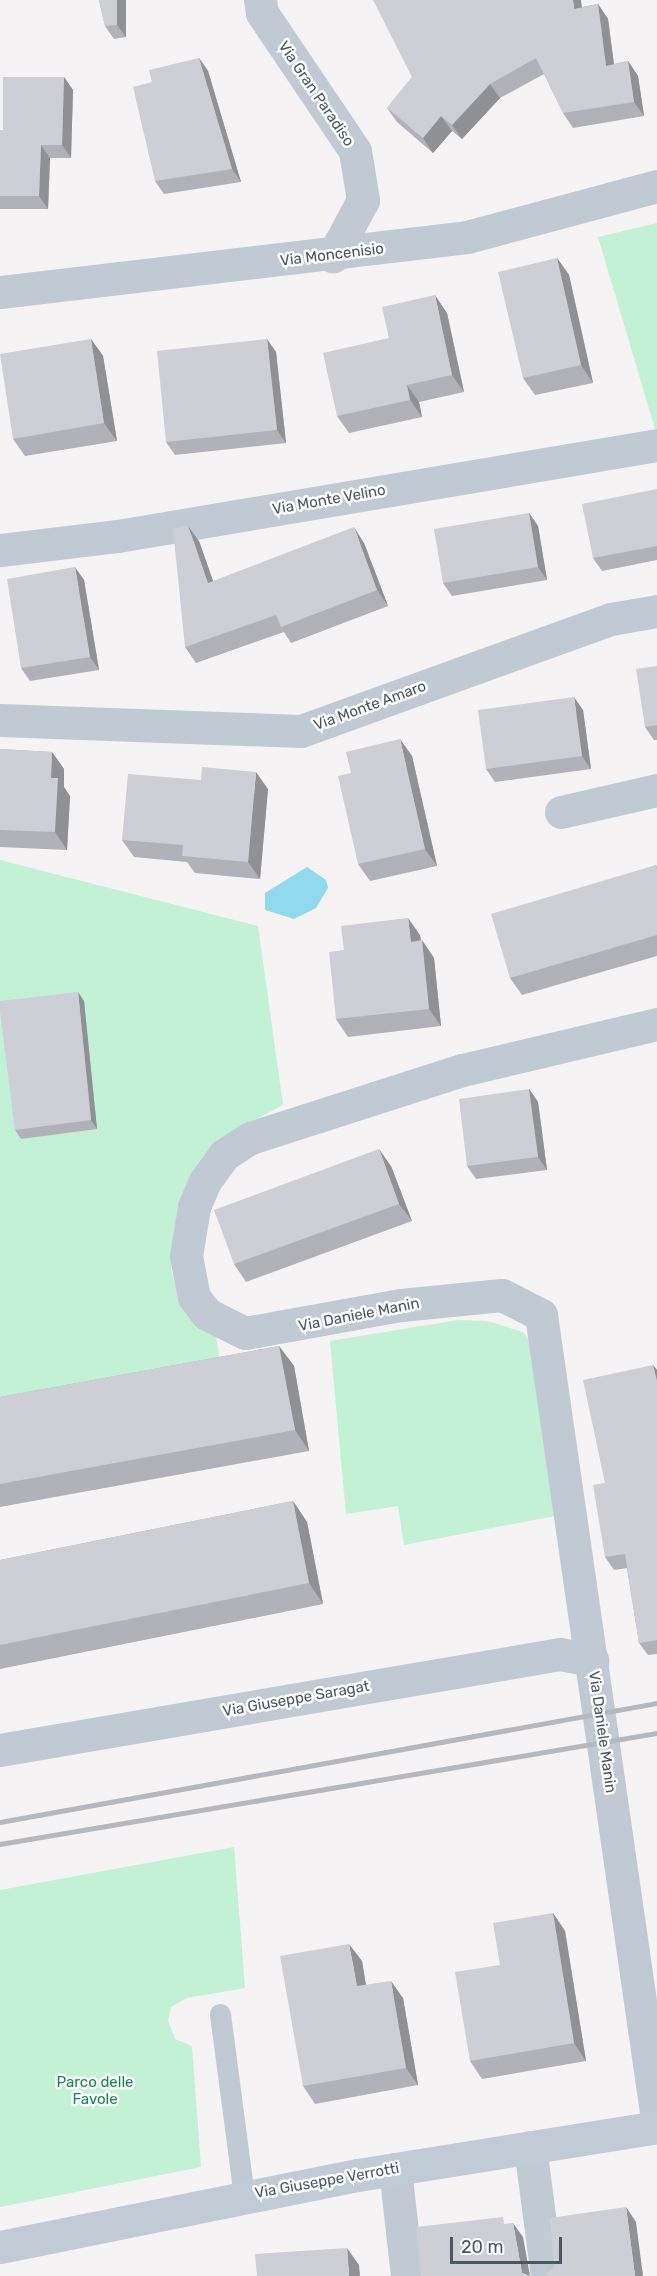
<!DOCTYPE html>
<html>
<head>
<meta charset="utf-8">
<style>
  body { margin:0 }
  #map { position:relative; width:657px; height:2276px; overflow:hidden; background:#f5f3f3; font-family:Rubik,sans-serif }
  div>[style] { position:absolute }
  .green>* { inset:0; background:#c3f1d5 }
  .water>* { inset:0; background:#90daee }
  .lane>* { height:21px; margin:-10.5px; padding:0 10.5px; transform-origin:10.5px; border-radius:10.5px; background:#c1cad2 }
  .street>* { height:33px; margin:-16.5px; padding:0 16.5px; transform-origin:16.5px; border-radius:16.5px; background:#c1cad2 }
  .secondary>* { height:33px; margin:-16.5px; padding:0 16.5px; transform-origin:16.5px; border-radius:16.5px; background:#c1cbd6 }
  .rail>* { height:4.5px; margin:-2.25px; padding:0 2.25px; transform-origin:2.25px; border-radius:2.25px; background:#b5b8bd }
  .wall>* { inset:0; background:#b0b2b7 }
  .shaded-wall>* { inset:0; background:#909195 }
  .building>* { inset:0; background:#cdcfd5 }
  span { translate:-50% -50%; white-space:nowrap; text-align:center; line-height:1.15; -webkit-text-stroke:5px #fff; paint-order:stroke }
  .street-label { font-size:15px; color:#4a5661 }
  .park-label { font-size:15px; color:#17864f }
  .scale { position:absolute; left:450px; top:2237px; width:112px; height:27px; box-sizing:border-box; border:3px solid #4a5661; border-top:0; padding-left:8px; font-size:18px; line-height:21px; white-space:nowrap; color:#4a5661; -webkit-text-stroke:4px #fff; paint-order:stroke }
</style>
</head>
<body>
<div id="map">
  <div class="green">
    <div style="clip-path:polygon(657px 223px,657px 429px,655px 429px,598px 237px)"></div>
    <div style="clip-path:polygon(0 860px,258px 926px,283px 1105px,244px 1126px,177px 1211px,171px 1270px,181px 1302px,216px 1335px,221px 1370px,0 1407px)"></div>
    <div style="clip-path:polygon(458px 1320px,487px 1321px,523px 1332px,535px 1349px,560px 1515px,404px 1545px,398px 1506px,346px 1514px,330px 1341px)"></div>
    <div style="clip-path:polygon(234px 1847px,245px 1988px,187px 1998px,171px 2007px,168px 2021px,175px 2039px,192px 2046px,201px 2167px,0 2207px,0 1890px)"></div>
  </div>
  <div class="water">
    <div style="clip-path:polygon(307px 867px,326px 880px,328px 888px,316px 908px,294px 919px,265px 910px,265px 893px)"></div>
  </div>
  <div class="lane">
    <div style="left:220px;top:2014px;width:184px;rotate:82.5deg"></div>
  </div>
  <div class="street">
    <div style="left:260px;top:0;width:13px;rotate:81deg"></div>
    <div style="left:262px;top:13px;width:166px;rotate:56deg"></div>
    <div style="left:355px;top:151px;width:50px;rotate:80.7deg"></div>
    <div style="left:363px;top:200px;width:64px;rotate:118.2deg"></div>
    <div style="left:0;top:292px;width:470px;rotate:-6.7deg"></div>
    <div style="left:467px;top:237px;width:197px;rotate:-15deg"></div>
    <div style="left:0;top:550px;width:119px;rotate:-6.8deg"></div>
    <div style="left:118px;top:536px;width:547px;rotate:-9.58deg"></div>
    <div style="left:0;top:720px;width:301px;rotate:2.1deg"></div>
    <div style="left:301px;top:731px;width:330px;rotate:-19.9deg"></div>
    <div style="left:611px;top:619px;width:47px;rotate:-9.9deg"></div>
    <div style="left:561px;top:812px;width:98px;rotate:-12.9deg"></div>
    <div style="left:657px;top:1024px;width:200px;rotate:166.7deg"></div>
    <div style="left:462px;top:1070px;width:223px;rotate:162.2deg"></div>
    <div style="left:250px;top:1138px;width:31px;rotate:147deg"></div>
    <div style="left:224px;top:1155px;width:32px;rotate:126deg"></div>
    <div style="left:205px;top:1181px;width:28px;rotate:113deg"></div>
    <div style="left:194px;top:1207px;width:50px;rotate:99.3deg"></div>
    <div style="left:186px;top:1256px;width:42px;rotate:79deg"></div>
    <div style="left:194px;top:1297px;width:21px;rotate:53deg"></div>
    <div style="left:207px;top:1314px;width:42px;rotate:26.6deg"></div>
    <div style="left:245px;top:1333px;width:158px;rotate:-10.2deg"></div>
    <div style="left:401px;top:1305px;width:101px;rotate:-5.7deg"></div>
    <div style="left:502px;top:1295px;width:44px;rotate:27.1deg"></div>
    <div style="left:541px;top:1315px;width:812px;rotate:81.79deg"></div>
    <div style="left:0;top:1750px;width:568px;rotate:-9.73deg"></div>
    <div style="left:560px;top:1654px;width:33px;rotate:11deg"></div>
    <div style="left:530px;top:2147px;width:130px;rotate:82.5deg"></div>
    <div style="left:395px;top:2169px;width:108px;rotate:83.6deg"></div>
  </div>
  <div class="secondary">
    <div style="left:0;top:2247px;width:365px;rotate:-11.4deg"></div>
    <div style="left:358px;top:2175px;width:303px;rotate:-9.1deg"></div>
  </div>
  <div class="rail">
    <div style="left:0;top:1822px;width:668px;rotate:-10.27deg"></div>
    <div style="left:0;top:1844px;width:666px;rotate:-9.59deg"></div>
  </div>
  <div class="wall">
    <div style="clip-path:polygon(99px 0,126px 0,126px 37px,114px 39px,105px 26px)"></div>
    <div style="clip-path:polygon(598px 4px,608px 19px,614px 64px,628px 61px,638px 76px,644px 116px,573px 128px,563px 113px,544px 74px,500px 98px,462px 139px,452px 131px,433px 153px,397px 122px,387px 108px,412px 77px,582px 7px)"></div>
    <div style="clip-path:polygon(199px 58px,208px 71px,241px 182px,164px 194px,155px 181px,152px 82px)"></div>
    <div style="clip-path:polygon(64px 77px,73px 90px,71px 158px,50px 158px,48px 209px,0 209px,0 130px,3px 130px)"></div>
    <div style="clip-path:polygon(557px 258px,569px 275px,593px 383px,535px 395px,523px 378px)"></div>
    <div style="clip-path:polygon(447px 313px,464px 392px,419px 402px,422px 417px,349px 433px,337px 416px,389px 338px)"></div>
    <div style="clip-path:polygon(91px 339px,103px 356px,117px 441px,25px 456px,13px 439px)"></div>
    <div style="clip-path:polygon(276px 352px,286px 443px,175px 455px,166px 442px)"></div>
    <div style="clip-path:polygon(657px 489px,657px 560px,602px 571px,593px 558px)"></div>
    <div style="clip-path:polygon(529px 513px,538px 526px,547px 580px,452px 596px,443px 583px)"></div>
    <div style="clip-path:polygon(199px 541px,213px 581px,364px 543px,388px 606px,291px 643px,284px 632px,196px 663px,185px 647px)"></div>
    <div style="clip-path:polygon(84px 580px,99px 670px,30px 681px,21px 668px)"></div>
    <div style="clip-path:polygon(657px 666px,657px 740px,654px 740px,645px 727px)"></div>
    <div style="clip-path:polygon(583px 710px,591px 769px,495px 782px,486px 769px)"></div>
    <div style="clip-path:polygon(0 749px,52px 752px,64px 769px,64px 787px,70px 796px,67px 850px,0 847px)"></div>
    <div style="clip-path:polygon(412px 756px,437px 866px,370px 881px,358px 864px)"></div>
    <div style="clip-path:polygon(268px 789px,260px 879px,195px 873px,187px 862px,134px 857px,122px 840px)"></div>
    <div style="clip-path:polygon(656px 865px,657px 867px,657px 956px,522px 995px,510px 978px)"></div>
    <div style="clip-path:polygon(420px 935px,421px 940px,434px 958px,441px 1026px,348px 1037px,336px 1019px,344px 950px)"></div>
    <div style="clip-path:polygon(84px 1001px,97px 1129px,21px 1139px,15px 1130px)"></div>
    <div style="clip-path:polygon(529px 1089px,538px 1102px,547px 1170px,476px 1179px,467px 1166px)"></div>
    <div style="clip-path:polygon(391px 1166px,412px 1221px,246px 1282px,234px 1264px)"></div>
    <div style="clip-path:polygon(279px 1346px,294px 1366px,309px 1451px,0 1507px,0 1397px)"></div>
    <div style="clip-path:polygon(653px 1365px,657px 1370px,657px 1654px,648px 1655px,639px 1643px,627px 1568px,614px 1570px,605px 1557px,605px 1483px)"></div>
    <div style="clip-path:polygon(293px 1501px,307px 1522px,323px 1604px,0 1669px,0 1560px)"></div>
    <div style="clip-path:polygon(553px 1913px,565px 1931px,586px 2061px,482px 2079px,470px 2061px,500px 1965px)"></div>
    <div style="clip-path:polygon(362px 1961px,366px 1985px,403px 1998px,418px 2085px,315px 2104px,303px 2086px)"></div>
  </div>
  <div class="shaded-wall">
    <div style="clip-path:polygon(117px 0,126px 0,126px 37px,117px 25px)"></div>
    <div style="clip-path:polygon(573px 0,581px 0,584px 23px,574px 9px)"></div>
    <div style="clip-path:polygon(598px 4px,608px 19px,616px 80px,606px 66px)"></div>
    <div style="clip-path:polygon(199px 58px,208px 71px,241px 182px,232px 169px)"></div>
    <div style="clip-path:polygon(628px 61px,638px 76px,644px 116px,634px 102px)"></div>
    <div style="clip-path:polygon(64px 77px,73px 90px,71px 158px,62px 145px)"></div>
    <div style="clip-path:polygon(490px 84px,500px 98px,462px 139px,452px 125px)"></div>
    <div style="clip-path:polygon(441px 116px,452px 131px,433px 153px,423px 138px)"></div>
    <div style="clip-path:polygon(41px 145px,50px 158px,48px 209px,39px 196px)"></div>
    <div style="clip-path:polygon(557px 258px,569px 275px,593px 383px,581px 365px)"></div>
    <div style="clip-path:polygon(435px 295px,447px 313px,464px 392px,452px 375px)"></div>
    <div style="clip-path:polygon(91px 339px,103px 356px,117px 441px,104px 423px)"></div>
    <div style="clip-path:polygon(267px 339px,276px 352px,286px 443px,277px 430px)"></div>
    <div style="clip-path:polygon(407px 385px,419px 402px,422px 417px,410px 400px)"></div>
    <div style="clip-path:polygon(529px 513px,538px 526px,547px 580px,538px 567px)"></div>
    <div style="clip-path:polygon(188px 526px,199px 541px,219px 598px,208px 583px)"></div>
    <div style="clip-path:polygon(354px 527px,364px 543px,388px 606px,377px 590px)"></div>
    <div style="clip-path:polygon(75px 567px,84px 580px,99px 670px,90px 657px)"></div>
    <div style="clip-path:polygon(574px 697px,583px 710px,591px 769px,582px 756px)"></div>
    <div style="clip-path:polygon(400px 739px,412px 756px,437px 866px,425px 849px)"></div>
    <div style="clip-path:polygon(52px 752px,64px 769px,64px 787px,70px 796px,67px 850px,55px 832px,51px 778px)"></div>
    <div style="clip-path:polygon(256px 772px,268px 789px,260px 879px,248px 862px)"></div>
    <div style="clip-path:polygon(408px 918px,420px 935px,423px 959px,411px 942px)"></div>
    <div style="clip-path:polygon(422px 940px,434px 958px,441px 1026px,429px 1009px)"></div>
    <div style="clip-path:polygon(78px 992px,84px 1001px,97px 1129px,91px 1120px)"></div>
    <div style="clip-path:polygon(529px 1089px,538px 1102px,547px 1170px,538px 1157px)"></div>
    <div style="clip-path:polygon(379px 1149px,391px 1166px,412px 1221px,399px 1204px)"></div>
    <div style="clip-path:polygon(279px 1346px,294px 1366px,309px 1451px,295px 1430px)"></div>
    <div style="clip-path:polygon(653px 1365px,657px 1370px,657px 1381px)"></div>
    <div style="clip-path:polygon(293px 1501px,307px 1522px,323px 1604px,309px 1583px)"></div>
    <div style="clip-path:polygon(553px 1913px,565px 1931px,586px 2061px,574px 2043px)"></div>
    <div style="clip-path:polygon(349px 1944px,362px 1961px,369px 2004px,357px 1986px)"></div>
    <div style="clip-path:polygon(391px 1981px,403px 1998px,418px 2085px,406px 2068px)"></div>
    <div style="clip-path:polygon(626px 2207px,636px 2222px,643px 2276px,635px 2276px)"></div>
    <div style="clip-path:polygon(513px 2223px,523px 2237px,530px 2276px,522px 2273px)"></div>
    <div style="clip-path:polygon(347px 2248px,359px 2265px,360px 2276px,349px 2276px)"></div>
  </div>
  <div class="building">
    <div style="clip-path:polygon(99px 0,117px 0,117px 25px,105px 26px)"></div>
    <div style="clip-path:polygon(373px 0,573px 0,574px 9px,598px 4px,606px 66px,628px 61px,634px 102px,563px 113px,536px 58px,490px 84px,452px 125px,441px 116px,423px 138px,387px 108px,412px 77px)"></div>
    <div style="clip-path:polygon(199px 58px,232px 169px,155px 181px,133px 87px,152px 82px,149px 70px)"></div>
    <div style="clip-path:polygon(3px 77px,64px 77px,62px 145px,41px 145px,39px 196px,0 196px,0 130px,3px 130px)"></div>
    <div style="clip-path:polygon(557px 258px,581px 365px,523px 378px,498px 272px)"></div>
    <div style="clip-path:polygon(435px 295px,452px 375px,407px 385px,410px 400px,337px 416px,323px 353px,389px 338px,382px 307px)"></div>
    <div style="clip-path:polygon(91px 339px,104px 423px,13px 439px,0 354px)"></div>
    <div style="clip-path:polygon(267px 339px,277px 430px,166px 442px,157px 351px)"></div>
    <div style="clip-path:polygon(657px 489px,657px 546px,593px 558px,582px 504px)"></div>
    <div style="clip-path:polygon(529px 513px,538px 567px,443px 583px,434px 529px)"></div>
    <div style="clip-path:polygon(188px 526px,208px 583px,354px 527px,377px 590px,281px 627px,276px 615px,185px 647px,173px 529px)"></div>
    <div style="clip-path:polygon(75px 567px,90px 657px,21px 668px,7px 579px)"></div>
    <div style="clip-path:polygon(657px 666px,657px 725px,645px 727px,636px 669px)"></div>
    <div style="clip-path:polygon(574px 697px,582px 756px,486px 769px,478px 710px)"></div>
    <div style="clip-path:polygon(400px 739px,425px 849px,358px 864px,338px 776px,351px 773px,346px 752px)"></div>
    <div style="clip-path:polygon(0 749px,52px 752px,51px 778px,58px 778px,55px 832px,0 830px)"></div>
    <div style="clip-path:polygon(202px 767px,256px 772px,248px 862px,182px 856px,183px 845px,122px 840px,128px 774px,201px 780px)"></div>
    <div style="clip-path:polygon(656px 865px,657px 870px,657px 935px,510px 978px,491px 914px)"></div>
    <div style="clip-path:polygon(408px 918px,411px 942px,422px 940px,429px 1009px,336px 1019px,329px 952px,344px 950px,341px 926px)"></div>
    <div style="clip-path:polygon(78px 992px,91px 1120px,15px 1130px,0 1012px,0 1001px)"></div>
    <div style="clip-path:polygon(529px 1089px,538px 1157px,467px 1166px,459px 1099px)"></div>
    <div style="clip-path:polygon(379px 1149px,399px 1204px,234px 1264px,214px 1210px)"></div>
    <div style="clip-path:polygon(279px 1346px,295px 1430px,0 1484px,0 1397px)"></div>
    <div style="clip-path:polygon(653px 1365px,657px 1381px,657px 1640px,639px 1643px,625px 1554px,605px 1557px,593px 1485px,605px 1483px,583px 1380px)"></div>
    <div style="clip-path:polygon(293px 1501px,309px 1583px,0 1645px,0 1560px)"></div>
    <div style="clip-path:polygon(553px 1913px,574px 2043px,470px 2061px,455px 1972px,500px 1965px,493px 1923px)"></div>
    <div style="clip-path:polygon(349px 1944px,357px 1986px,391px 1981px,406px 2068px,303px 2086px,280px 1956px)"></div>
    <div style="clip-path:polygon(626px 2207px,635px 2276px,544px 2276px,554px 2268px,550px 2218px)"></div>
    <div style="clip-path:polygon(503px 2217px,504px 2224px,513px 2223px,522px 2273px,529px 2276px,421px 2276px,416px 2227px)"></div>
    <div style="clip-path:polygon(347px 2248px,349px 2276px,257px 2276px,255px 2254px)"></div>
  </div>
  <div class="street-label">
    <span style="left:316px;top:94px;rotate:56deg">Via Gran Paradiso</span>
    <span style="left:332px;top:255px;rotate:-7deg">Via Moncenisio</span>
    <span style="left:329px;top:500px;rotate:-10deg">Via Monte Velino</span>
    <span style="left:370px;top:706px;rotate:-20deg">Via Monte Amaro</span>
    <span style="left:359px;top:1315px;rotate:-11deg">Via Daniele Manin</span>
    <span style="left:296px;top:1699px;rotate:-10deg">Via Giuseppe Saragat</span>
    <span style="left:602px;top:1732px;rotate:82deg">Via Daniele Manin</span>
    <span style="left:327px;top:2181px;rotate:-10deg">Via Giuseppe Verrotti</span>
  </div>
  <div class="park-label">
    <span style="left:95px;top:2091px">Parco delle<br>Favole</span>
  </div>
  <div class="scale">20 m</div>
</div>
</body>
</html>
